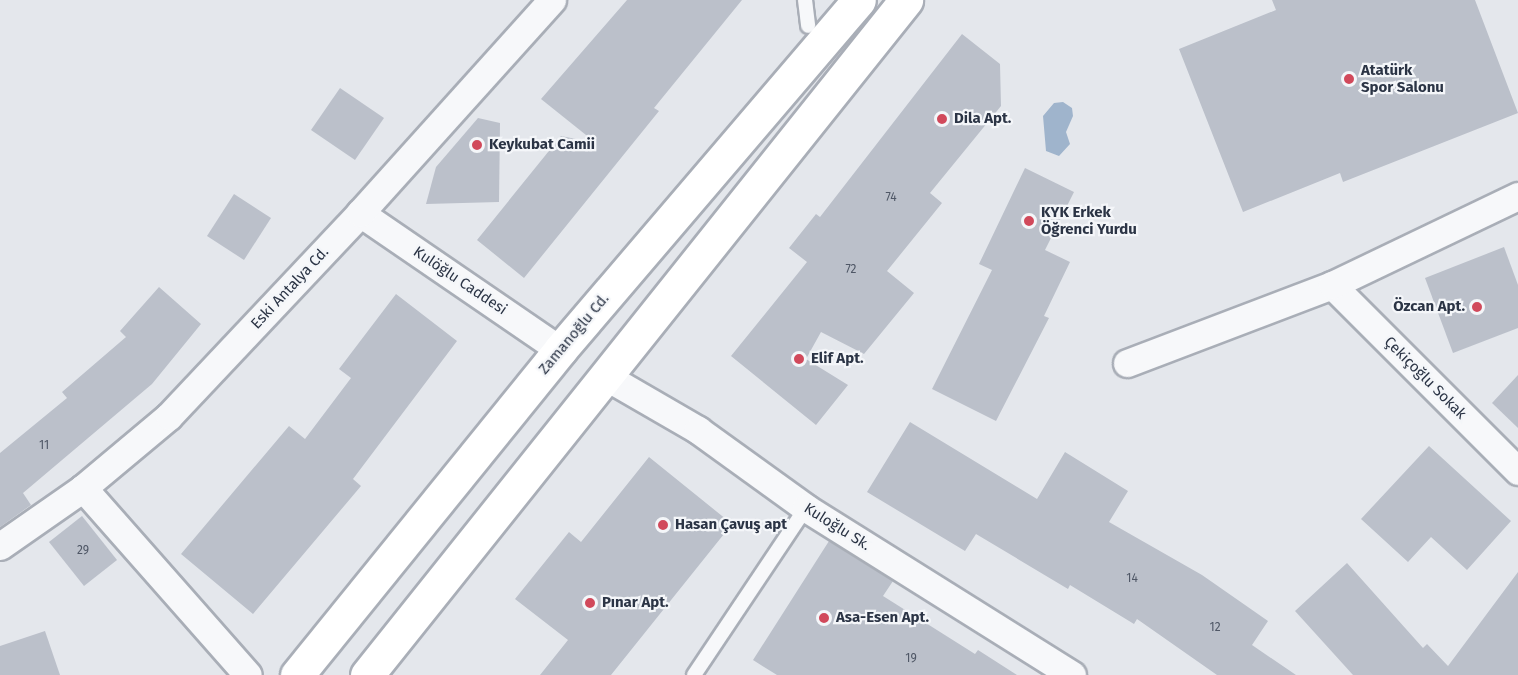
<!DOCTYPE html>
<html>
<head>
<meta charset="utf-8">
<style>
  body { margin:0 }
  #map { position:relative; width:1518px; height:675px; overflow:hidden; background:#e4e7ec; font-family:"Fira Sans",sans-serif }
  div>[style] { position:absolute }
  .water>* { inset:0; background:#9fb4cc }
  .building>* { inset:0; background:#bbc0ca }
  .roads { filter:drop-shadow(2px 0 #a9aeb7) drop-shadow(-2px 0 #a9aeb7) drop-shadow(0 2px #a9aeb7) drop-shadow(0 -2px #a9aeb7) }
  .service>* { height:14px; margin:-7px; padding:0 7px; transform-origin:7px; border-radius:7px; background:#f7f8fa }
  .minor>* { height:27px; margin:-13.5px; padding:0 13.5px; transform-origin:13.5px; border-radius:13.5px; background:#f7f8fa }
  .trunk>* { height:33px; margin:-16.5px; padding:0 16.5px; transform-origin:16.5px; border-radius:16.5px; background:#fff }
  .dots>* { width:16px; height:16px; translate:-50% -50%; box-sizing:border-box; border:3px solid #f4f6f9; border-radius:50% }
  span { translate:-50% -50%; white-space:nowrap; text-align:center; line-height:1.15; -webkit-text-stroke:4.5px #f4f6f9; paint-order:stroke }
  .number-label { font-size:12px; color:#4f5766 }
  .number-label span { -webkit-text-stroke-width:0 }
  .poi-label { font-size:15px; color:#2b3445; font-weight:700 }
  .left { translate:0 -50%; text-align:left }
  .right { translate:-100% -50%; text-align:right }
  .street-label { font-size:15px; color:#2b3445 }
</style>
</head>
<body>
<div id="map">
  <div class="water">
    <div style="clip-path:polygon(1063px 102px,1072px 108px,1073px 116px,1066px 132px,1070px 144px,1059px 156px,1046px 151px,1043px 116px,1054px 103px)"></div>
  </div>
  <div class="building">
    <div style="clip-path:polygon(627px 0,742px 0,654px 108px,659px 111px,524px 278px,477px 240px,561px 136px,596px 143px,541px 99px)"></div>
    <div style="clip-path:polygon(1272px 0,1475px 0,1518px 113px,1343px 182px,1340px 173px,1243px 212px,1179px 49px,1276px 10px)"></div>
    <div style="clip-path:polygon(962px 34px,1000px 64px,1001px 106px,930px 193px,942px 203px,887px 271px,914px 293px,864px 354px,821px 332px,806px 359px,848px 385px,816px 425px,731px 356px,807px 262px,789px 248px,816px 214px,820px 217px)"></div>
    <div style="clip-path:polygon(340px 88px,384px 118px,355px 160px,311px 130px)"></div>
    <div style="clip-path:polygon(478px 118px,500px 123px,499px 202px,426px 204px,436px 167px)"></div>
    <div style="clip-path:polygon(1025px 168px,1074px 192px,1045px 250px,1070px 262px,1044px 316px,1049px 318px,996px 421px,932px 389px,992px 270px,979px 264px)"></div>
    <div style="clip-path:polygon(234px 194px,271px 218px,244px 260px,207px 236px)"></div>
    <div style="clip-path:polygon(1504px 247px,1518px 285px,1518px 328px,1453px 353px,1425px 278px)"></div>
    <div style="clip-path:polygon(159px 287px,201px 324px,152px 384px,23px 493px,31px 505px,0 527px,0 453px,67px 398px,62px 392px,126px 337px,120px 331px)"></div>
    <div style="clip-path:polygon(396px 294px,457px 341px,353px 479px,361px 486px,253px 614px,181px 554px,289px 426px,305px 439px,351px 378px,339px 369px)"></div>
    <div style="clip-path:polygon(1518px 375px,1518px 428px,1492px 403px)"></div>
    <div style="clip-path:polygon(910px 422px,1037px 499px,1065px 452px,1128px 491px,1109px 522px,1202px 575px,1268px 621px,1252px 645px,1296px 675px,1217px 675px,1137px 619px,1134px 624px,1070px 585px,1068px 589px,976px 534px,965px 551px,867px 492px)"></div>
    <div style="clip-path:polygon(1429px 446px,1511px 521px,1467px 570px,1431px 537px,1408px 562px,1361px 519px)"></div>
    <div style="clip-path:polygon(649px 457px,732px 524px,611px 675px,540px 675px,568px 640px,515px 599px,569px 532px,581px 542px)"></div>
    <div style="clip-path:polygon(82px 516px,117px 560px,84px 586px,49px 542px)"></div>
    <div style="clip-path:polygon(829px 541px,893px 581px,883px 596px,975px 654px,978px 650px,1017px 675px,777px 675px,753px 660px)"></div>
    <div style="clip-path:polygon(1347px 563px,1423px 648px,1427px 644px,1448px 666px,1518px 572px,1518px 675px,1353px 675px,1295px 611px)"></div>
    <div style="clip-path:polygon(45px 631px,60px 675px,0 675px,0 646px)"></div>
  </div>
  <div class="roads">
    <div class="service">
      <div style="left:805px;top:0;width:26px;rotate:83deg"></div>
      <div style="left:694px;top:675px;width:201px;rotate:-56.2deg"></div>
    </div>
    <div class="minor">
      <div style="left:360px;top:213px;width:242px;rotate:34.4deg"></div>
      <div style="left:1332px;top:285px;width:263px;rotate:45deg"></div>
      <div style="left:1127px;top:363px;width:219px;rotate:-20.8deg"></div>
      <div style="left:1332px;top:285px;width:206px;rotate:-25.6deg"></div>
      <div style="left:605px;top:376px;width:108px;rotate:30.1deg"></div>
      <div style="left:698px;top:430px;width:133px;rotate:35.8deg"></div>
      <div style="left:806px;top:508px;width:314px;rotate:32.1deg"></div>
      <div style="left:83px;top:488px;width:249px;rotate:48.6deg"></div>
      <div style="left:0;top:546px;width:101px;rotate:-34.9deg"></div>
      <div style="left:83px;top:488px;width:112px;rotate:-39.9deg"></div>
      <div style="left:169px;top:416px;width:279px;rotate:-46.7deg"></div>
      <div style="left:360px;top:213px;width:287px;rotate:-48deg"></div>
    </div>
    <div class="trunk">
      <div style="left:297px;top:675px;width:418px;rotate:-51deg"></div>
      <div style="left:560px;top:350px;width:460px;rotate:-49.5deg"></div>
      <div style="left:367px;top:675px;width:864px;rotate:-51.39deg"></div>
    </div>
  </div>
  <div class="dots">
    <div style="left:1349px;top:79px;background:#d1495b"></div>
    <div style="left:942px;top:119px;background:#d1495b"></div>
    <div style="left:477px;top:145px;background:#d1495b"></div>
    <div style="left:1029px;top:221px;background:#d1495b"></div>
    <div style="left:1477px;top:307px;background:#d1495b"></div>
    <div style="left:799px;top:359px;background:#d1495b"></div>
    <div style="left:663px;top:525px;background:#d1495b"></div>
    <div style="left:590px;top:603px;background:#d1495b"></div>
    <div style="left:824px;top:618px;background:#d1495b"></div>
  </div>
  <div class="number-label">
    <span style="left:891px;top:198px">74</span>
    <span style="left:851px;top:270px">72</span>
    <span style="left:44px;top:446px">11</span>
    <span style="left:83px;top:551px">29</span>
    <span style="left:1132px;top:579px">14</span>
    <span style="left:1215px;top:628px">12</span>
    <span style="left:911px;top:659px">19</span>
  </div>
  <div class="poi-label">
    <span class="left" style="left:1361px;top:79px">Atatürk<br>Spor Salonu</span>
    <span class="left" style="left:954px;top:119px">Dila Apt.</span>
    <span class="left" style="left:489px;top:145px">Keykubat Camii</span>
    <span class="left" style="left:1041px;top:221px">KYK Erkek<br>Öğrenci Yurdu</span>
    <span class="right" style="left:1465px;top:307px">Özcan Apt.</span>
    <span class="left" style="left:811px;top:359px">Elif Apt.</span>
    <span class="left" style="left:675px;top:525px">Hasan Çavuş apt</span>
    <span class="left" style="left:602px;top:603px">Pınar Apt.</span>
    <span class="left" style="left:836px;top:618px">Asa-Esen Apt.</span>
  </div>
  <div class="street-label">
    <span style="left:460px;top:281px;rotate:34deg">Kulöğlu Caddesi</span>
    <span style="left:290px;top:288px;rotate:-47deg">Eski Antalya Cd.</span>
    <span style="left:574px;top:334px;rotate:-50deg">Zamanoğlu Cd.</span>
    <span style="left:1425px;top:378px;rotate:45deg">Çekiçoğlu Sokak</span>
    <span style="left:837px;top:527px;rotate:32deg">Kuloğlu Sk.</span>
  </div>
</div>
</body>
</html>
